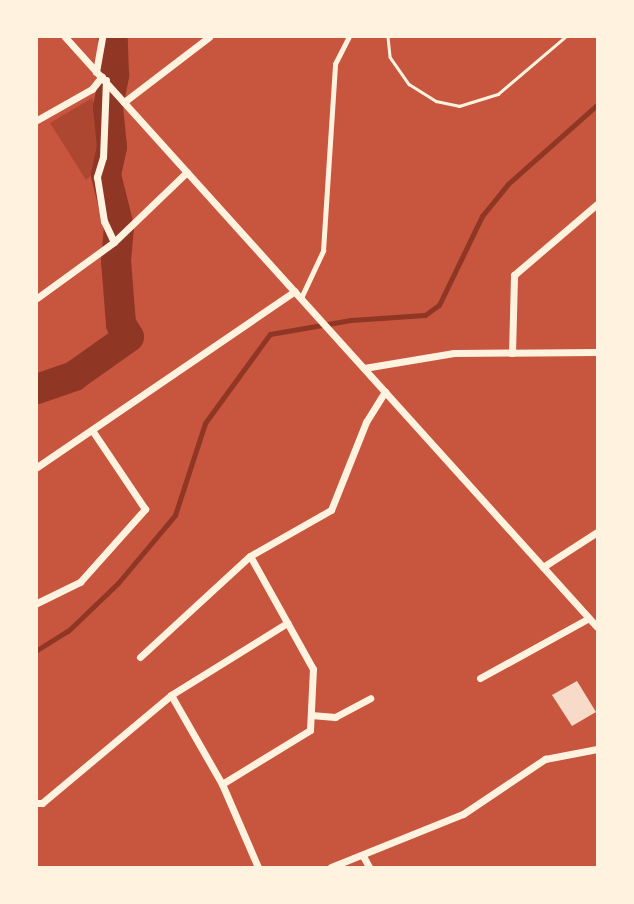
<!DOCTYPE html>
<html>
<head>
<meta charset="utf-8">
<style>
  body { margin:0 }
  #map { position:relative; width:634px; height:904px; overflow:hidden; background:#c8553d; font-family:"Times New Roman",serif }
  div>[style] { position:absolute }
  .green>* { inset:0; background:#ae4732 }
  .stream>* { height:5px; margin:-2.5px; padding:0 2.5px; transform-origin:2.5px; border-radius:2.5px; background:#8f3625 }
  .river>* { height:30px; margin:-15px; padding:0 15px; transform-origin:15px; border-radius:15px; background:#8f3625 }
  .building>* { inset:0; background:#f7dbc8 }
  .path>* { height:2.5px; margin:-1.25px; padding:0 1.25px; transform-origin:1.25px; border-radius:1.25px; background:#fff3e0 }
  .service>* { height:4.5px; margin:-2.25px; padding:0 2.25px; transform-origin:2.25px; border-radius:2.25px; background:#fff3e0 }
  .minor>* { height:7px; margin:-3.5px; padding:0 3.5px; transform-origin:3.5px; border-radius:3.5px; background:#fff3e0 }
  span { translate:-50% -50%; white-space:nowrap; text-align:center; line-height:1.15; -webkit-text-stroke:7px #fff3e0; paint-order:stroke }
  .frame { position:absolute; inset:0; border:38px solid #fff3e0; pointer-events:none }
</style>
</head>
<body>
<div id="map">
  <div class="green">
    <div style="clip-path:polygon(92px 98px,100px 117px,98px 149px,95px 172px,86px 180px,50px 123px)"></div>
  </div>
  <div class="stream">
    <div style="left:37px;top:650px;width:36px;rotate:-32deg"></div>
    <div style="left:68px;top:631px;width:69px;rotate:-43.8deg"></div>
    <div style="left:118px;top:583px;width:89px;rotate:-50deg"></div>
    <div style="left:175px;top:515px;width:97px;rotate:-71.9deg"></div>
    <div style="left:205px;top:423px;width:110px;rotate:-53.9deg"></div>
    <div style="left:270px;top:334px;width:82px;rotate:-9.8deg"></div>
    <div style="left:351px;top:320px;width:74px;rotate:-3.9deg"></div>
    <div style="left:425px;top:315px;width:17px;rotate:-36deg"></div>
    <div style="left:439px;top:305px;width:99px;rotate:-64.2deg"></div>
    <div style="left:482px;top:216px;width:41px;rotate:-50.9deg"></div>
    <div style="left:508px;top:184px;width:119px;rotate:-41.6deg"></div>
  </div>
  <div class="river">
    <div style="left:37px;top:389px;width:39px;rotate:-19deg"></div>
    <div style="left:74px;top:376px;width:67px;rotate:-35.3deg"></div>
    <div style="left:129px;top:337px;width:15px;rotate:-122deg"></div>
    <div style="left:121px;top:324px;width:63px;rotate:-94.5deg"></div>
    <div style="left:116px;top:261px;width:34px;rotate:-85deg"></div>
    <div style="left:119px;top:227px;width:54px;rotate:-104deg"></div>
    <div style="left:106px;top:175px;width:29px;rotate:-78deg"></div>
    <div style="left:112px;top:147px;width:40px;rotate:-95.7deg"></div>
    <div style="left:108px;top:107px;width:33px;rotate:-79deg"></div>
    <div style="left:114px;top:75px;width:38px;rotate:-92deg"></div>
  </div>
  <div class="building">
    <div style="clip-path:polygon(577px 681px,596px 712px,572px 726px,552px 695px)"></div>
  </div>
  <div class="path">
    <div style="left:388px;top:37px;width:20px;rotate:84deg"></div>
    <div style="left:390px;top:57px;width:33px;rotate:55deg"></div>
    <div style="left:409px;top:84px;width:32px;rotate:32deg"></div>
    <div style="left:436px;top:101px;width:24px;rotate:12deg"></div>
    <div style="left:459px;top:106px;width:41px;rotate:-17.1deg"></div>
    <div style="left:498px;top:94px;width:88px;rotate:-40.4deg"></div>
  </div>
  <div class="service">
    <div style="left:301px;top:298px;width:52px;rotate:-64.9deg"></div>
    <div style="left:323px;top:251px;width:187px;rotate:-86.3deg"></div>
    <div style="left:335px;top:64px;width:30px;rotate:-63deg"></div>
  </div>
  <div class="minor">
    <div style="left:65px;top:37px;width:794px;rotate:47.96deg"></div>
    <div style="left:96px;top:72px;width:36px;rotate:-80deg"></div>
    <div style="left:106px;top:80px;width:77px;rotate:92.2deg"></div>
    <div style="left:103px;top:157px;width:21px;rotate:107deg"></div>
    <div style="left:97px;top:177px;width:45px;rotate:81deg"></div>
    <div style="left:104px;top:221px;width:23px;rotate:65deg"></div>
    <div style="left:124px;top:102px;width:107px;rotate:-37.4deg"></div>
    <div style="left:37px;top:120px;width:63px;rotate:-29.4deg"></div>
    <div style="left:92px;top:89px;width:16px;rotate:-52deg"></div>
    <div style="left:37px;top:298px;width:95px;rotate:-36deg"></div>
    <div style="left:114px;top:242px;width:101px;rotate:-43.8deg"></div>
    <div style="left:512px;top:353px;width:78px;rotate:-88.5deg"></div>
    <div style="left:514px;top:275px;width:109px;rotate:-40.5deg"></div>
    <div style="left:364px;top:368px;width:91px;rotate:-9.5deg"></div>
    <div style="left:454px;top:353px;width:143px;rotate:-0.4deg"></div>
    <div style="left:37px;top:467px;width:312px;rotate:-34.3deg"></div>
    <div style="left:543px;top:567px;width:64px;rotate:-32.9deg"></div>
    <div style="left:37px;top:603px;width:48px;rotate:-26deg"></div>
    <div style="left:80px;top:582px;width:98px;rotate:-48.3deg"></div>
    <div style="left:145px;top:509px;width:95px;rotate:-123.9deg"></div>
    <div style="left:140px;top:657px;width:149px;rotate:-42.6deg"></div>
    <div style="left:480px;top:678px;width:124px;rotate:-28.8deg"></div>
    <div style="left:171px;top:695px;width:103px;rotate:60.2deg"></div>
    <div style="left:222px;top:784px;width:90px;rotate:66.6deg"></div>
    <div style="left:311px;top:715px;width:24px;rotate:5deg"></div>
    <div style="left:335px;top:717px;width:40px;rotate:-28deg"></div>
    <div style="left:222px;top:784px;width:103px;rotate:-31.5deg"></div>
    <div style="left:310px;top:730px;width:61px;rotate:-87.2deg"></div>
    <div style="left:313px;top:669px;width:129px;rotate:-119.1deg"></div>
    <div style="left:250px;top:556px;width:93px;rotate:-29.6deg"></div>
    <div style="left:331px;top:510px;width:95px;rotate:-68.3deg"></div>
    <div style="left:366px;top:422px;width:36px;rotate:-58deg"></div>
    <div style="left:37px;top:803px;width:5px"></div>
    <div style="left:42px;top:803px;width:168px;rotate:-39.9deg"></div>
    <div style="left:171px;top:695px;width:137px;rotate:-31.8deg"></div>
    <div style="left:363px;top:856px;width:13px;rotate:61deg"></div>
    <div style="left:331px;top:867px;width:142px;rotate:-21.9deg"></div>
    <div style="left:463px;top:814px;width:99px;rotate:-33.9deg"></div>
    <div style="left:545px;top:759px;width:53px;rotate:-10.9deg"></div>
  </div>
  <div class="frame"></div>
</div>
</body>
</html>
